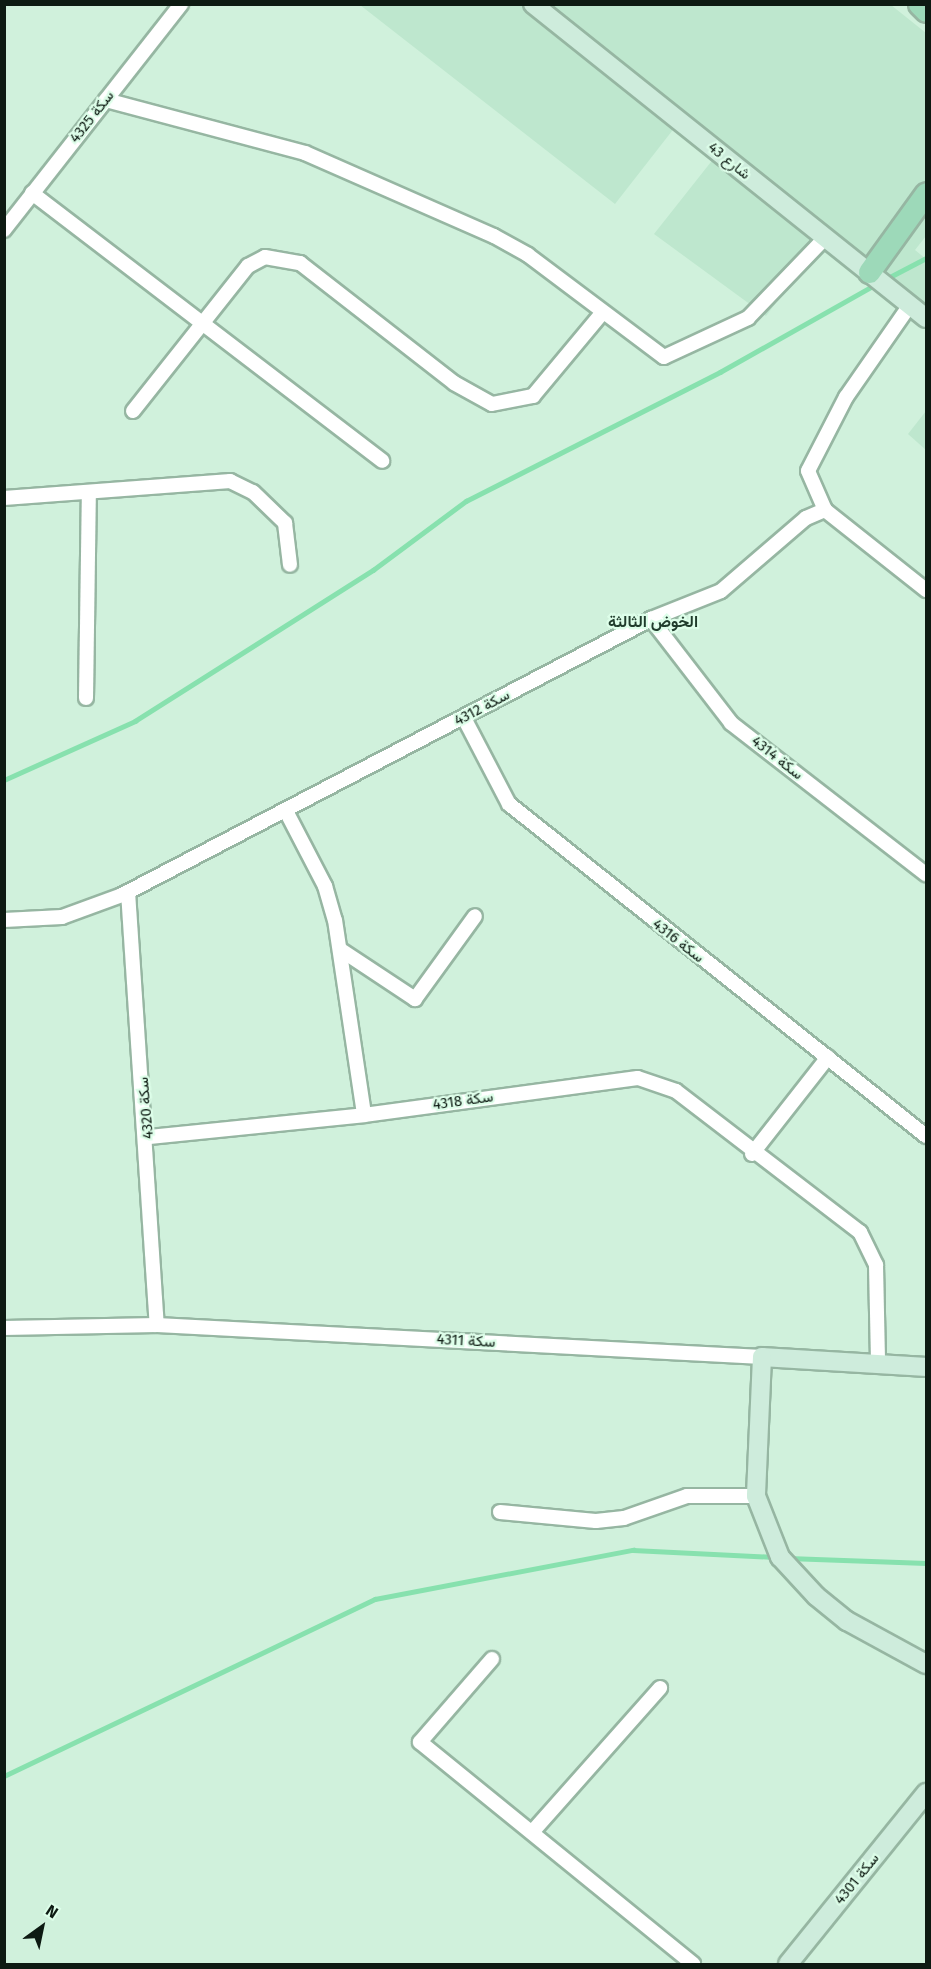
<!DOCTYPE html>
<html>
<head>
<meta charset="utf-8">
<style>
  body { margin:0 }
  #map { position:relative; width:931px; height:1969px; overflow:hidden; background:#d0f1dc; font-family:"Fira Sans",Vazirmatn,sans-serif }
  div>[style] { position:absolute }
  .built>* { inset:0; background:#bee7ce }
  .stream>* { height:4.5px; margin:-2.25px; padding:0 2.25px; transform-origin:2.25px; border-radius:2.25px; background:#87e1ae }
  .roads { filter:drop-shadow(2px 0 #96b6a2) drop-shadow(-2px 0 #96b6a2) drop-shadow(0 2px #96b6a2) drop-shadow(0 -2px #96b6a2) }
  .street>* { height:14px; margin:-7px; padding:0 7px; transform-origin:7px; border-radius:7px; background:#fff }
  .secondary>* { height:18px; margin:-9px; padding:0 9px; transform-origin:9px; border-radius:9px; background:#ceecdc }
  .primary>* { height:21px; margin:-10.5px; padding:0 10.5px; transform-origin:10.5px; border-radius:10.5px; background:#9dd9b9 }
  span { translate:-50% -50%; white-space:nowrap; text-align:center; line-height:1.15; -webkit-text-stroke:4.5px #ddfee9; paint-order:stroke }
  .street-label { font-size:15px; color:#0d1a12 }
  .neighbourhood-label { font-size:16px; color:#203c2c; font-weight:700 }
  .frame { position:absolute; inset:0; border:6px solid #0d1a12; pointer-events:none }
  .north { position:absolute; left:12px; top:1897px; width:60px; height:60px; -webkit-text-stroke:4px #ddfee9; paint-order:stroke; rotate:33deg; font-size:16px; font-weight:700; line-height:24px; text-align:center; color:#0d1a12 }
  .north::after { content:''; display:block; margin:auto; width:21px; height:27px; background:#0d1a12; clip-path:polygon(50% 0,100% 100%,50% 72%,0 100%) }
</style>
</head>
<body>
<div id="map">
  <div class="built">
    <div style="clip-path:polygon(360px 5px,891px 5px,926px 33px,926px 236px,915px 250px,926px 259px,926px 318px,825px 238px,766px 316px,654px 234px,718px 153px,679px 122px,615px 204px)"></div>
    <div style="clip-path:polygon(926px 411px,926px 450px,908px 434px)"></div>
  </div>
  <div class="stream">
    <div style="left:884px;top:280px;width:47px;rotate:-27.6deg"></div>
    <div style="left:4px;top:780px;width:144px;rotate:-24.2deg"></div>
    <div style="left:135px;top:721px;width:282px;rotate:-32.4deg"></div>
    <div style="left:373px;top:570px;width:116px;rotate:-36.6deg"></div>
    <div style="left:466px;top:501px;width:285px;rotate:-26.9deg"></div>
    <div style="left:720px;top:372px;width:179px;rotate:-29.4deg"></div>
    <div style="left:788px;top:1558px;width:138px;rotate:2.1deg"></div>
    <div style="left:4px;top:1776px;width:411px;rotate:-25.5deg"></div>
    <div style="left:375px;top:1599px;width:263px;rotate:-10.8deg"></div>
    <div style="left:633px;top:1550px;width:141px;rotate:2.8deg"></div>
  </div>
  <div class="roads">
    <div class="street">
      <div style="left:106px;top:100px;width:206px;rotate:14.9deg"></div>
      <div style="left:305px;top:153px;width:206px;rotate:23.7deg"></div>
      <div style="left:494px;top:236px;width:39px;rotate:29deg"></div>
      <div style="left:528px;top:255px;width:170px;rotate:36.9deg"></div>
      <div style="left:664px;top:357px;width:93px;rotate:-24.9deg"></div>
      <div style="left:748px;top:318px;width:111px;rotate:-46.1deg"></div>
      <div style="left:32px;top:193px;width:441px;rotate:37.4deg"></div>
      <div style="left:4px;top:230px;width:287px;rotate:-51.9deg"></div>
      <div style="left:910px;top:305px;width:112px;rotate:124.8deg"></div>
      <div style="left:846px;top:397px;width:83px;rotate:117.2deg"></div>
      <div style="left:808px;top:471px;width:43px;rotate:66.4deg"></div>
      <div style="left:825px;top:510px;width:129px;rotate:38.4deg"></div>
      <div style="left:133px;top:411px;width:185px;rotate:-51.6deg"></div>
      <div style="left:248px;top:266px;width:19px;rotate:-28deg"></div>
      <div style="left:265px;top:257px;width:36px;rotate:10deg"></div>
      <div style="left:300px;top:263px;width:195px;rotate:37.9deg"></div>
      <div style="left:454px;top:383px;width:43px;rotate:28.9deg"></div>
      <div style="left:492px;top:404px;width:42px;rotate:-11deg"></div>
      <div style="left:533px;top:396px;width:109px;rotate:-50.2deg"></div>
      <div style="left:4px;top:498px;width:227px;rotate:-4.3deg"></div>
      <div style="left:230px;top:481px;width:25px;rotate:26deg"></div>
      <div style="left:253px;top:492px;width:45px;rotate:44.1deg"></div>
      <div style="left:285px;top:523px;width:42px;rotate:83.2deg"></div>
      <div style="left:651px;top:619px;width:131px;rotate:52.4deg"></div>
      <div style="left:731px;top:723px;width:247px;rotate:37.8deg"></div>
      <div style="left:86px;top:698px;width:204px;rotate:-89.2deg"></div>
      <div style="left:464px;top:718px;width:97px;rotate:62.4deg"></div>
      <div style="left:509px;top:804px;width:533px;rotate:38.53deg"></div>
      <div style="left:286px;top:811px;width:85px;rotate:62.5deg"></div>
      <div style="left:325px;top:886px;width:35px;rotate:74deg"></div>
      <div style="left:335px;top:920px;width:197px;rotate:81.5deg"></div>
      <div style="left:128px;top:892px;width:434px;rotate:86.2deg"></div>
      <div style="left:4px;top:920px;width:58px;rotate:-3deg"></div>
      <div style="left:62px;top:917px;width:64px;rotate:-20.1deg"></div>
      <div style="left:122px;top:895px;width:597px;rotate:-27.55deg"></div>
      <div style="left:651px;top:619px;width:75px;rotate:-21.8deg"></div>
      <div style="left:721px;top:591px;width:112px;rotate:-40.7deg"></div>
      <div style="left:806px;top:518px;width:21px;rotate:-23deg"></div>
      <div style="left:341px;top:950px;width:89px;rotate:33.5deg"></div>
      <div style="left:415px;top:999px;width:102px;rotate:-54.1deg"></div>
      <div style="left:149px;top:1137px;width:216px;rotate:-5.8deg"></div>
      <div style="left:364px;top:1115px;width:276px;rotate:-7.7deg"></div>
      <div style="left:638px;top:1078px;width:40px;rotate:18.9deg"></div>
      <div style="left:676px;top:1091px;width:232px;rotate:37.5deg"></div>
      <div style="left:860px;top:1232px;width:37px;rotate:64deg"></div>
      <div style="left:876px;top:1265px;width:98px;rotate:88.8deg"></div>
      <div style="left:752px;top:1154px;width:123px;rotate:-51.9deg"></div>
      <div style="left:4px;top:1328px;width:153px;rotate:-1.1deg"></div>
      <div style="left:157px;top:1325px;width:606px;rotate:3.03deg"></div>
      <div style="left:500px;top:1512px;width:96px;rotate:5.4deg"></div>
      <div style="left:596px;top:1521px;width:28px;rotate:-6deg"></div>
      <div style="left:624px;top:1518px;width:67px;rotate:-19.2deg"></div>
      <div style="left:687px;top:1496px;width:69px"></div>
      <div style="left:492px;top:1659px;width:110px;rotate:130.9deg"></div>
      <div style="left:420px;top:1742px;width:352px;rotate:39.1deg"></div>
      <div style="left:534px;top:1830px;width:190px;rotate:-48.4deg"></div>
    </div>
    <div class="secondary">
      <div style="left:533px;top:4px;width:503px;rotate:38.62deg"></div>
      <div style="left:926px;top:1367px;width:164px;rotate:-176.5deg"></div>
      <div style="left:762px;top:1357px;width:139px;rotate:92.5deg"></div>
      <div style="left:756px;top:1496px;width:66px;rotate:68.5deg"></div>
      <div style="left:780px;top:1557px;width:53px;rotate:47.3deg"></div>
      <div style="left:816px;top:1596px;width:40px;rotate:39deg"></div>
      <div style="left:847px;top:1621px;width:90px;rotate:28.6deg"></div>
      <div style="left:788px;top:1964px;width:220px;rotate:-51.1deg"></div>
    </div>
    <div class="primary">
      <div style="left:919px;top:4px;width:10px;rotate:45deg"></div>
      <div style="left:869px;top:272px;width:97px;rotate:-54.2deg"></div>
    </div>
  </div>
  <div class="street-label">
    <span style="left:92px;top:117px;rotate:-52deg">سكة 4325</span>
    <span style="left:729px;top:161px;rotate:39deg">شارع 43</span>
    <span style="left:482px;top:708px;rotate:-28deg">سكة 4312</span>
    <span style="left:777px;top:758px;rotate:38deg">سكة 4314</span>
    <span style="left:678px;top:941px;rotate:38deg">سكة 4316</span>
    <span style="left:463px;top:1101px;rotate:-8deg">سكة 4318</span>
    <span style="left:146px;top:1108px;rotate:-95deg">سكة 4320</span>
    <span style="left:466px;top:1341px;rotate:3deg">سكة 4311</span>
    <span style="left:857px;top:1879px;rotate:-51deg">سكة 4301</span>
  </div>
  <div class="neighbourhood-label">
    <span style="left:653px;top:622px">الخوض الثالثة</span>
  </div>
  <div class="frame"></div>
  <div class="north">N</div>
</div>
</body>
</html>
